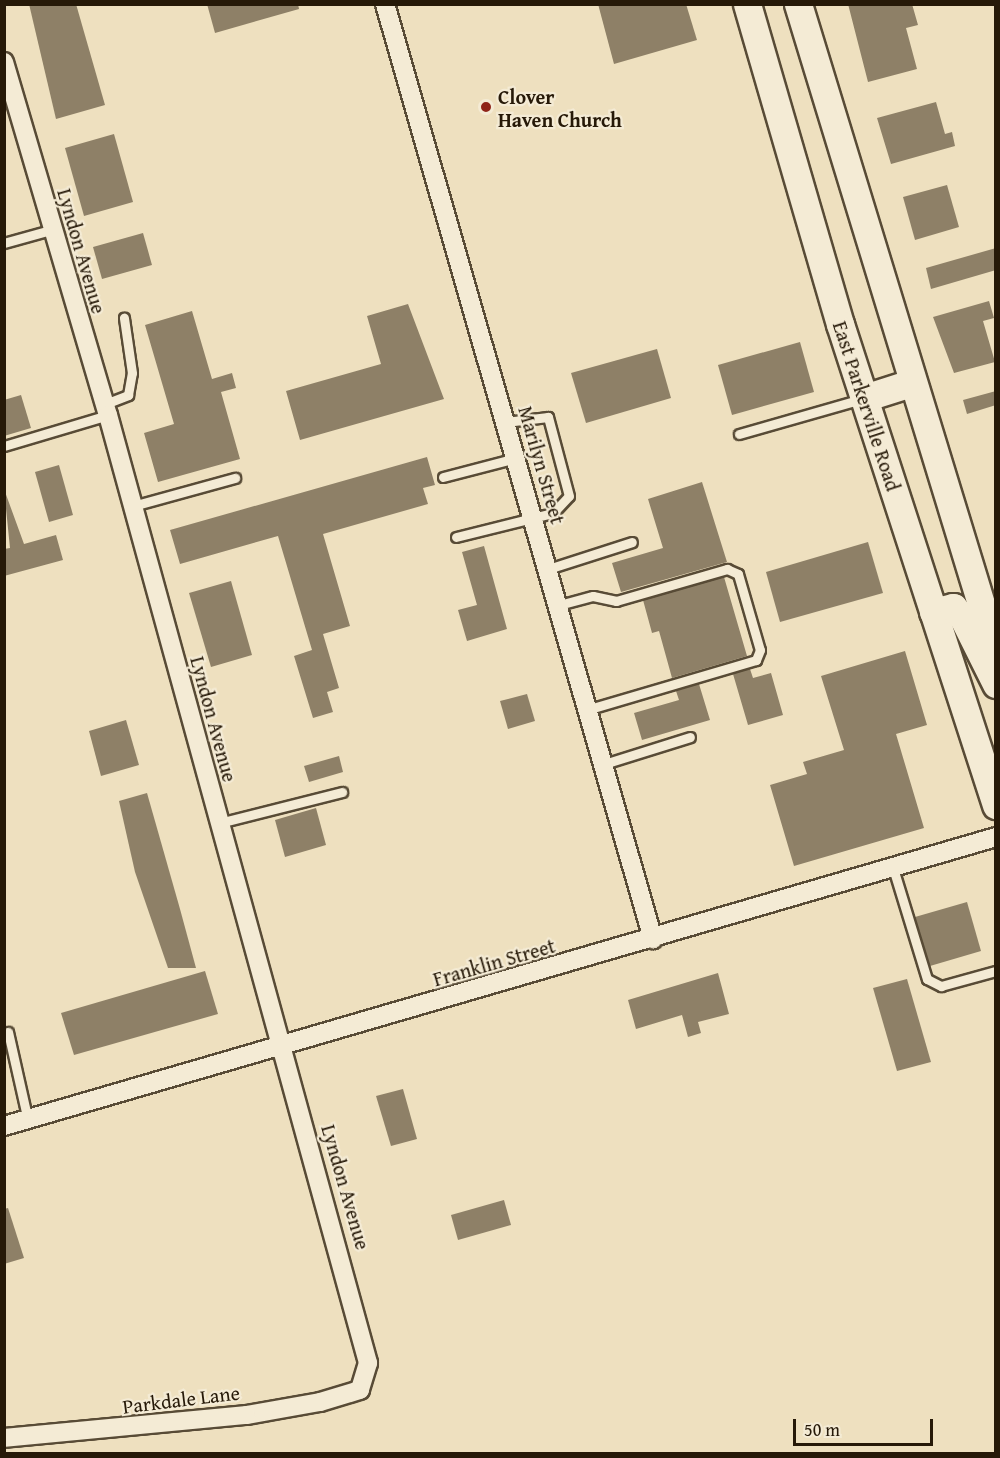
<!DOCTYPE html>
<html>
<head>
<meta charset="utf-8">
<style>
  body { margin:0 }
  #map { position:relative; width:1000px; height:1458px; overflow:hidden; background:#eee0bf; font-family:"Gentium Book Plus",serif }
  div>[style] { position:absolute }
  .building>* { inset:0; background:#8e8067 }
  .roads { filter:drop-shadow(2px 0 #584b36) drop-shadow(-2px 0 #584b36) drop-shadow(0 2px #584b36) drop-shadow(0 -2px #584b36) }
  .lane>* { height:9px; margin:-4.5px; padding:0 4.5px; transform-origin:4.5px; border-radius:4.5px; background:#f4ebd5 }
  .street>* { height:18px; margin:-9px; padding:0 9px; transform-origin:9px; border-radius:9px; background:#f4ebd5 }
  .secondary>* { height:27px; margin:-13.5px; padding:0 13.5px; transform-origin:13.5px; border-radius:13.5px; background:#f4ebd5 }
  .dots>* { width:16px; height:16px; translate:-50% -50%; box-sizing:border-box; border:3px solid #f4ebd5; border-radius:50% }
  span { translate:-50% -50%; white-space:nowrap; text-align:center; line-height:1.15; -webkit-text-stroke:4.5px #f4ebd5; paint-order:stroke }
  .poi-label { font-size:20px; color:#261908; font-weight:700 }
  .left { translate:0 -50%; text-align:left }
  .street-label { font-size:20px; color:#261908 }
  .frame { position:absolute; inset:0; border:6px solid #261908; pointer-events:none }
  .scale { position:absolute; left:793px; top:1419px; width:140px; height:27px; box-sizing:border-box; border:3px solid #261908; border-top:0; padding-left:8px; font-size:18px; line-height:21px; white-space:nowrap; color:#261908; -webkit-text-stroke:4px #f4ebd5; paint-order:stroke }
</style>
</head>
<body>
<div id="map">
  <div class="building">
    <div style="clip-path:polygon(29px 4px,76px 4px,105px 105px,56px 119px)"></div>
    <div style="clip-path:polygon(207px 4px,298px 4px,299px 9px,215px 33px)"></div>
    <div style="clip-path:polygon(598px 4px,686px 4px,697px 40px,614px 64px)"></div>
    <div style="clip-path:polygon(848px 4px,912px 4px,918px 25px,906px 28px,917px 69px,868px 82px)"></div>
    <div style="clip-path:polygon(936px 102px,945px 134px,952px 132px,955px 146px,891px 164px,877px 118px)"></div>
    <div style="clip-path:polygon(114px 134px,133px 202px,84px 216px,65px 148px)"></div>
    <div style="clip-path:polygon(947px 185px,959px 227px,915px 240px,903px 197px)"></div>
    <div style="clip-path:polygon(143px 233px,152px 265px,102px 279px,93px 247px)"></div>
    <div style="clip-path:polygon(996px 248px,996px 270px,931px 289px,926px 268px)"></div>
    <div style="clip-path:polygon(989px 301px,994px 318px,983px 321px,995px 362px,954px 373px,933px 317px)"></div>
    <div style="clip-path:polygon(408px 304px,444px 399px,300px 440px,286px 391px,381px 364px,367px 316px)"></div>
    <div style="clip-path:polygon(192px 311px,212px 379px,232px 373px,236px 388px,221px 392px,240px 459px,158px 482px,144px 433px,174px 424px,145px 325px)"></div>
    <div style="clip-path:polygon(800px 342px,814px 392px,732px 415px,718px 365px)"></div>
    <div style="clip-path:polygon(657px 349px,671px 398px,586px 423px,571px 373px)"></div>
    <div style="clip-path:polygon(996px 391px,996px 405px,967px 414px,963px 400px)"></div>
    <div style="clip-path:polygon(21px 395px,31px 428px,4px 436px,4px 400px)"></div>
    <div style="clip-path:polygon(427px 457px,435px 485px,423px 488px,428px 504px,323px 534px,350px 626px,323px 634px,339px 688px,327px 692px,333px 712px,313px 718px,294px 656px,312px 650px,278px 536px,180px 564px,170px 530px)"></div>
    <div style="clip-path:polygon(59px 465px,73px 515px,49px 522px,35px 472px)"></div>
    <div style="clip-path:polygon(702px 482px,727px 562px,621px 592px,612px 563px,663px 548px,648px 499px)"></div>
    <div style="clip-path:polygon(4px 489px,24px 544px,56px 535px,63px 560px,4px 576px,4px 549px,10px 548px)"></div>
    <div style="clip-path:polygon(868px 542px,883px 593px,780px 622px,766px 572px)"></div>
    <div style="clip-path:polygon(484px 546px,507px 629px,467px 641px,458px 610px,477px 605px,462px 552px)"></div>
    <div style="clip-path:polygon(724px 577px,747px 656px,672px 678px,659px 631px,652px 633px,643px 600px)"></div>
    <div style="clip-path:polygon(231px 581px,252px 655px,211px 667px,189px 593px)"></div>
    <div style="clip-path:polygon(905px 651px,927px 725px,896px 734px,924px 828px,794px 866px,770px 785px,807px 774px,803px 762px,844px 750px,821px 676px)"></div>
    <div style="clip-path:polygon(750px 669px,753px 678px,771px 673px,783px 715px,748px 725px,733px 674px)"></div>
    <div style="clip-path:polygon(699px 684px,710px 720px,642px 740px,634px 713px,679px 700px,676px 691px)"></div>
    <div style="clip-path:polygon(527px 694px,535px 721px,508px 729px,500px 701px)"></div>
    <div style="clip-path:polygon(126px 720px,139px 765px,101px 776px,89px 731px)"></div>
    <div style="clip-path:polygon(339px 756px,343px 772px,309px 782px,304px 766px)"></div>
    <div style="clip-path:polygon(147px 793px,180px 909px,196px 968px,168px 968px,135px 872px,119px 801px)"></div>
    <div style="clip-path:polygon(316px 808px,326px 845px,285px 857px,275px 820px)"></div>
    <div style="clip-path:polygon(967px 902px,981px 951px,930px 966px,915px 917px)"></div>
    <div style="clip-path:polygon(205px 971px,218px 1014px,74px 1055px,61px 1013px)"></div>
    <div style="clip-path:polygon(718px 973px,729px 1014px,698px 1022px,701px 1033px,688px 1037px,682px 1015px,636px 1029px,628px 1000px)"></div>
    <div style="clip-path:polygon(907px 979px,931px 1062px,897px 1071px,873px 988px)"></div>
    <div style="clip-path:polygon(403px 1089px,417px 1139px,391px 1146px,376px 1096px)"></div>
    <div style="clip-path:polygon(504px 1200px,511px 1225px,458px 1240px,451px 1215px)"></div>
    <div style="clip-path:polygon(8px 1208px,24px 1258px,4px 1264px,4px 1209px)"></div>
  </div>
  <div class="roads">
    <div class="lane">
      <div style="left:4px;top:243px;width:49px;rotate:-15.5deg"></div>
      <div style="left:105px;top:404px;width:25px;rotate:-21deg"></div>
      <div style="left:128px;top:395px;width:22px;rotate:-80deg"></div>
      <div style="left:132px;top:373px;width:56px;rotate:-98.3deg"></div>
      <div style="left:739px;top:434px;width:128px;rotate:-15.9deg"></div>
      <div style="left:4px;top:446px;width:109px;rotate:-16.6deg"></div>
      <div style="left:443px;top:477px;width:75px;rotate:-14.6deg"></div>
      <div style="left:133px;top:506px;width:106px;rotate:-15.4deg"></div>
      <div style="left:456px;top:537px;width:100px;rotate:-13.9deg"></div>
      <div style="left:553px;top:513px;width:23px;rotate:-47deg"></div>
      <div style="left:569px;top:496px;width:82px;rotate:-104.9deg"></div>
      <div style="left:548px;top:417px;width:43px;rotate:173.4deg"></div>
      <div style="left:548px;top:569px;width:88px;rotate:-17.8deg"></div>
      <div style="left:559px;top:605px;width:35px;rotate:-15deg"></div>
      <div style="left:593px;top:596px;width:24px;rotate:12deg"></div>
      <div style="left:616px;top:601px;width:116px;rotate:-16.1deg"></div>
      <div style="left:727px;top:569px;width:12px;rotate:24deg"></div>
      <div style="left:738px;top:574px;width:79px;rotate:73.9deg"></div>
      <div style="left:760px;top:650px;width:11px;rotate:112deg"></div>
      <div style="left:756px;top:660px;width:174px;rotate:163.6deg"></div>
      <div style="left:604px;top:764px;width:90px;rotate:-17.4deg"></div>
      <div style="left:219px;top:823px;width:127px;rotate:-14.1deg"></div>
      <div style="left:893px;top:868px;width:116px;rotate:73deg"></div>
      <div style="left:927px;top:979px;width:16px;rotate:27deg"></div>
      <div style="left:941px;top:986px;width:57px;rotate:-15.3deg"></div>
      <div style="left:8px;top:1032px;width:91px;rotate:77.3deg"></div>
    </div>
    <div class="street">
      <div style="left:385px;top:4px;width:973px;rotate:74.01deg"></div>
      <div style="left:4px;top:62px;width:368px;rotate:73.6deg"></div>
      <div style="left:108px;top:415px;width:983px;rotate:74.66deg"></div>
      <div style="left:368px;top:1363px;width:28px;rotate:107deg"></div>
      <div style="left:360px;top:1390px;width:42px;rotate:163.3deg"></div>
      <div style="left:320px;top:1402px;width:75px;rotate:170deg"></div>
      <div style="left:246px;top:1415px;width:243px;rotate:174.6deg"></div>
      <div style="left:4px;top:1126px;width:1033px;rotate:-16.24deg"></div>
    </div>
    <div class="secondary">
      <div style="left:747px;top:4px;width:333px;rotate:73.8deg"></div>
      <div style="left:840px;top:324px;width:506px;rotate:72.03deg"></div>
      <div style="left:798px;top:4px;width:679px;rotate:73.03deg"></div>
      <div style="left:864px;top:398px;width:49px;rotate:-17.7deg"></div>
      <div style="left:933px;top:612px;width:21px;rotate:-14deg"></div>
      <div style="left:953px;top:607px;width:15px;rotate:48deg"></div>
      <div style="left:963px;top:618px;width:74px;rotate:63.4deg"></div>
    </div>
  </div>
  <div class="dots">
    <div style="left:486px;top:107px;background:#8f2418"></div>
  </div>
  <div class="poi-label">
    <span class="left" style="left:498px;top:108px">Clover<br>Haven Church</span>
  </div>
  <div class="street-label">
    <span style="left:82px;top:251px;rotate:74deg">Lyndon Avenue</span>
    <span style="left:867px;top:406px;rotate:72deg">East Parkerville Road</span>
    <span style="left:542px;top:465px;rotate:74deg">Marilyn Street</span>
    <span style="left:214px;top:719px;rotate:75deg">Lyndon Avenue</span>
    <span style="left:494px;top:962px;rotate:-16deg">Franklin Street</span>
    <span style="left:346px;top:1187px;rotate:74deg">Lyndon Avenue</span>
    <span style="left:181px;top:1399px;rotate:-7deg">Parkdale Lane</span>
  </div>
  <div class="frame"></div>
  <div class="scale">50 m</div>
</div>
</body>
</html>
